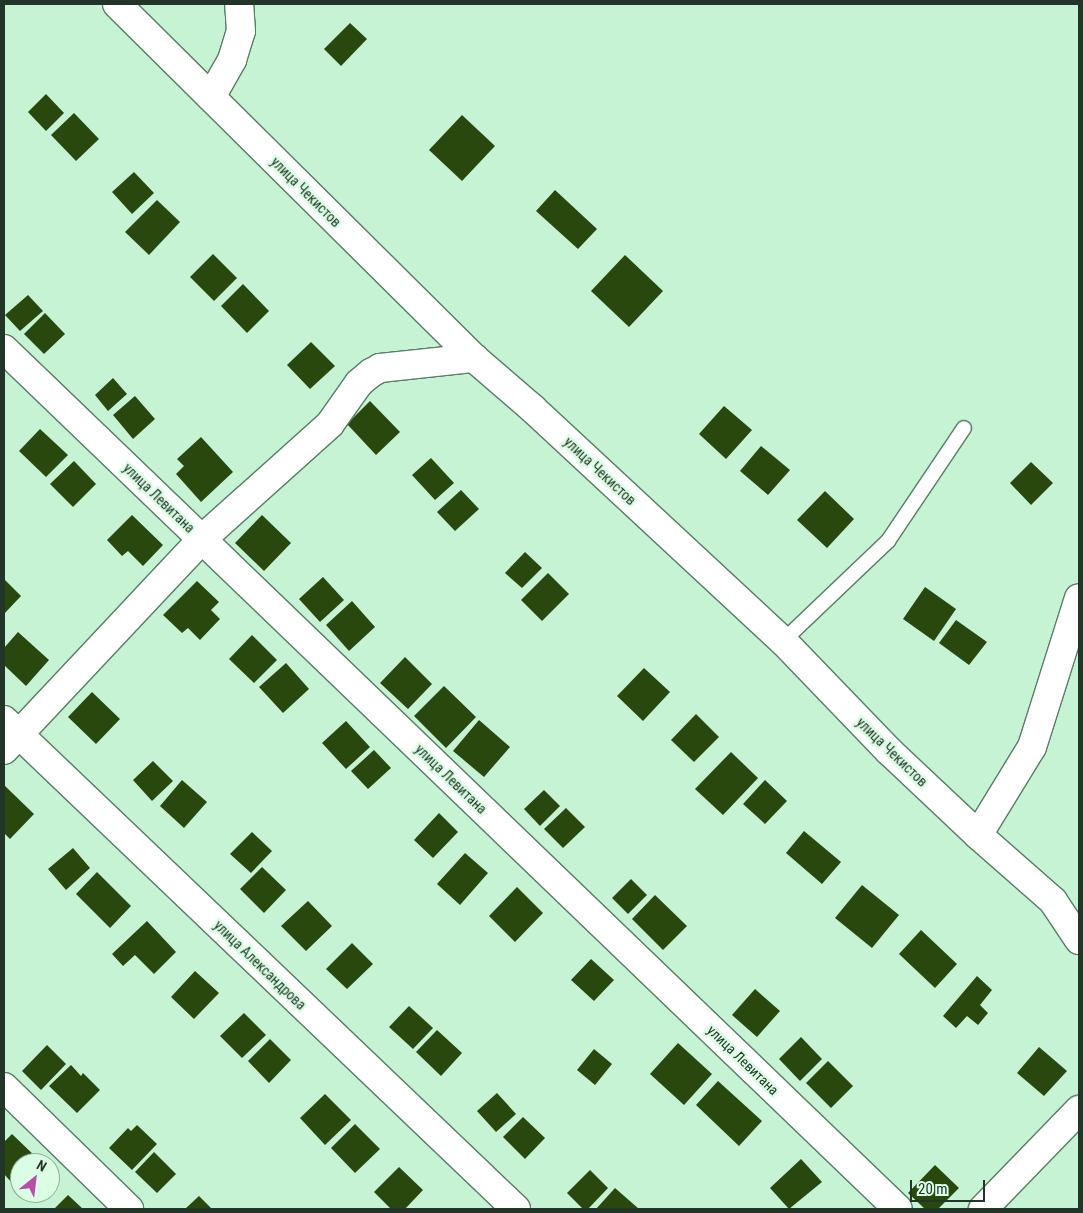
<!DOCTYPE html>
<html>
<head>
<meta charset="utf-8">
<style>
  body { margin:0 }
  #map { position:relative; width:1083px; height:1213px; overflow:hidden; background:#c6f3d3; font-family:"Roboto Condensed",sans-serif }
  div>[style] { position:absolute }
  .building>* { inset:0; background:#29480e }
  .roads { filter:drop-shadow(1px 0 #567f63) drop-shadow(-1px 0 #567f63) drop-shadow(0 1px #567f63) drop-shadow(0 -1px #567f63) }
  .service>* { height:14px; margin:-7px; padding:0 7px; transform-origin:7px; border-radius:7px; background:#fff }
  .minor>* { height:28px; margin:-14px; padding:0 14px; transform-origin:14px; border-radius:14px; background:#fff }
  .tertiary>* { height:28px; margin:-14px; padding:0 14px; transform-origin:14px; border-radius:14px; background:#fff }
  span { translate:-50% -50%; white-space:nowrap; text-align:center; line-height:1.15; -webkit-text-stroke:5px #dafee4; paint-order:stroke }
  .street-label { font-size:14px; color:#233529 }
  .frame { position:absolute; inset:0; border:5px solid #233529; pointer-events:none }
  .north { position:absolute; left:10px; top:1153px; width:50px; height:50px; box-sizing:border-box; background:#dafee4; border:1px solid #91ae99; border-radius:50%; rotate:29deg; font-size:14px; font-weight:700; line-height:20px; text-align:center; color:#233529 }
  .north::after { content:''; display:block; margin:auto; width:18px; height:22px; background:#ba4caa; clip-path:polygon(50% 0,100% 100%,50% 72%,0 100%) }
  .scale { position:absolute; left:910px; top:1180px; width:75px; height:22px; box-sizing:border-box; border:2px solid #233529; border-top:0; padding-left:6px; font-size:15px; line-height:18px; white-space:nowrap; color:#233529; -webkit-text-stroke:4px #dafee4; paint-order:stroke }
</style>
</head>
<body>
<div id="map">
  <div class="building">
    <div style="clip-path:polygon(350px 23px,367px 39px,341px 66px,324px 49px)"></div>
    <div style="clip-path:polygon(46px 94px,64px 113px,46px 131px,28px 112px)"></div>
    <div style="clip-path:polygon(74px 113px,99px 139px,76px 161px,51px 135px)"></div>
    <div style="clip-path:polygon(462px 115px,495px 146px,462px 181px,429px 150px)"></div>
    <div style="clip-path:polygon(134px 172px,154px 193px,132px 214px,112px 192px)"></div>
    <div style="clip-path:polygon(555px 190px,597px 229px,578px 249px,536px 211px)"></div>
    <div style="clip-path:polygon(157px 200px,180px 222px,149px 255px,125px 232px)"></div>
    <div style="clip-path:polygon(213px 254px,237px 278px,214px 301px,190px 277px)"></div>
    <div style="clip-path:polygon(625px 255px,663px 291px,629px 327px,591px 291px)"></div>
    <div style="clip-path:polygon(243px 284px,269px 311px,247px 333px,221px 306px)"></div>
    <div style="clip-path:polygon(28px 295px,43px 311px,20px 331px,5px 315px)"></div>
    <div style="clip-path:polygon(45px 313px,65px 334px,44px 354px,24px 334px)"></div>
    <div style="clip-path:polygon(311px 342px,335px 366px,310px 389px,287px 365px)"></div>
    <div style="clip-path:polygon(113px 378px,127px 394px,108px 411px,95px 395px)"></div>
    <div style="clip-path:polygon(135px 396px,155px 419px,133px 439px,113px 415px)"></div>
    <div style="clip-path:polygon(370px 401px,400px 432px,376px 455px,347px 424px)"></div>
    <div style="clip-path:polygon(724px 406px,752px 430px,726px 459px,699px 434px)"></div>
    <div style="clip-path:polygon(40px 429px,68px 455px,46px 477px,19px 451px)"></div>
    <div style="clip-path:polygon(201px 437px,233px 472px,201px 502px,176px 474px,184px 466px,177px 459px)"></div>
    <div style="clip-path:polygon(761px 446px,790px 470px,768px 495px,740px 471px)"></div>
    <div style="clip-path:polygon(431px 458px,454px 483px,435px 500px,412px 475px)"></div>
    <div style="clip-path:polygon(74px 461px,96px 484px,73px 507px,50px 484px)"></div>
    <div style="clip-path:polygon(1031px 462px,1053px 483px,1031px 505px,1010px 483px)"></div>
    <div style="clip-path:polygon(461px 490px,479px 509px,455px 531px,437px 512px)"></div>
    <div style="clip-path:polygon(825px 491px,854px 519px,827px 548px,797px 520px)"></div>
    <div style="clip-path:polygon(132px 515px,163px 545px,143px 566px,128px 551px,122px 556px,107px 540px)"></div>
    <div style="clip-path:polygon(262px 515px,291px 543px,264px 571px,235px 543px)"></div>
    <div style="clip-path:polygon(525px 552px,542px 568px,522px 588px,505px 573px)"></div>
    <div style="clip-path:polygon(548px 573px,569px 594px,542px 621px,521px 600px)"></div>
    <div style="clip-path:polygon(323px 577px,344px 600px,320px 622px,299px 599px)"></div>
    <div style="clip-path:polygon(4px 579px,21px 596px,4px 614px)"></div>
    <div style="clip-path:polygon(197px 581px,219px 602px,211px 610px,220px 619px,200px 640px,188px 628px,182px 633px,163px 615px)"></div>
    <div style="clip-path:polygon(925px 587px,956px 609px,934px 641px,903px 619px)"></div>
    <div style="clip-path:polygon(352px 601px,375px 627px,349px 651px,326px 625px)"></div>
    <div style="clip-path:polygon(956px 620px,987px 642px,969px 665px,939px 643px)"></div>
    <div style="clip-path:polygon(18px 632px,49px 660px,26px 686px,4px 665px,4px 648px)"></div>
    <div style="clip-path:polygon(252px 635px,277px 660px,254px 683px,229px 659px)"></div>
    <div style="clip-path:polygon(405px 657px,432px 684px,408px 709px,380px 683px)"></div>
    <div style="clip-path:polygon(286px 663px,309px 689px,283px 713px,259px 687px)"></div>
    <div style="clip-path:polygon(644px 668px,670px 692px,643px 721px,617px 696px)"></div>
    <div style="clip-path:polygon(444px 686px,476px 717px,446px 748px,414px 716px)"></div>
    <div style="clip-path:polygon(92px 692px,120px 719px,96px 744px,68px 717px)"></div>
    <div style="clip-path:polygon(696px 714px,719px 737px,694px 762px,671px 740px)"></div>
    <div style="clip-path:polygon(479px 720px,510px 747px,484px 777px,453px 751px)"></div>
    <div style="clip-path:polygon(346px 721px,370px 747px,346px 769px,322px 743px)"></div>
    <div style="clip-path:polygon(374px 750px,391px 768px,368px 789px,351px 771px)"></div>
    <div style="clip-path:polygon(731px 752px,758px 778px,723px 815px,695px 789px)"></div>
    <div style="clip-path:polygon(153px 761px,173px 781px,152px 801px,133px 780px)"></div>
    <div style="clip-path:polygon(182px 780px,207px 802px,184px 828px,160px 806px)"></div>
    <div style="clip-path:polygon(765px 780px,787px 801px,765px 824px,743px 804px)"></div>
    <div style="clip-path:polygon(4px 785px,34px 814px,10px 839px,4px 833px)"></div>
    <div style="clip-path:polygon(544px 790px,560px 806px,540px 826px,524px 809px)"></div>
    <div style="clip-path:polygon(566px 808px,585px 827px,563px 848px,544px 829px)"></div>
    <div style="clip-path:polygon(439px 813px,458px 832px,433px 858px,414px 840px)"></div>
    <div style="clip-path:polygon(804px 831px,841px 862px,822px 884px,786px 853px)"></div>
    <div style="clip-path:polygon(252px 832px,272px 851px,251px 873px,230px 854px)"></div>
    <div style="clip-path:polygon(73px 848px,90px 868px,66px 890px,48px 869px)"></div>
    <div style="clip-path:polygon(465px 853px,488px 873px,460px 905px,437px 884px)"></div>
    <div style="clip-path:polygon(262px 867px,286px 890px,264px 913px,240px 889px)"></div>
    <div style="clip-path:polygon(97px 872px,131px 906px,110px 928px,76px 894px)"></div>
    <div style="clip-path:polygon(631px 879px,647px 895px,628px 914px,612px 898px)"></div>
    <div style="clip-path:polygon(862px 885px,899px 915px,872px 948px,835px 918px)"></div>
    <div style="clip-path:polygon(517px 887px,543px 913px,515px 942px,489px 916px)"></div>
    <div style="clip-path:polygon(655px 895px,687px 926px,663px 950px,632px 919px)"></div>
    <div style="clip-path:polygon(308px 901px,332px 926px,306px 951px,281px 926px)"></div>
    <div style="clip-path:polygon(147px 921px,176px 952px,154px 974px,135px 955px,123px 966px,112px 954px)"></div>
    <div style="clip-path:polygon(921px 930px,957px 964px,935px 988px,899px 954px)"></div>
    <div style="clip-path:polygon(352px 943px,373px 964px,347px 989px,326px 969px)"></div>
    <div style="clip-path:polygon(591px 959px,614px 980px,594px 1001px,571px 980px)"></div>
    <div style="clip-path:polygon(195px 971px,219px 993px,194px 1019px,171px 997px)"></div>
    <div style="clip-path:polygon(977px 976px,992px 990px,980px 1005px,988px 1013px,978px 1025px,967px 1016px,956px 1028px,943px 1016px)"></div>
    <div style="clip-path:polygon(755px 989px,780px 1011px,757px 1037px,732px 1015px)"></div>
    <div style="clip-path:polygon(409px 1006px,433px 1028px,413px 1049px,389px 1027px)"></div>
    <div style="clip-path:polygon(244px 1013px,266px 1035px,242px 1058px,220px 1036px)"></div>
    <div style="clip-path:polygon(437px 1030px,462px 1053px,441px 1076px,416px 1052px)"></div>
    <div style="clip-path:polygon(801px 1037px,822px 1059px,800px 1081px,779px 1059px)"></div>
    <div style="clip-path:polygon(270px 1039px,291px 1060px,269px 1083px,248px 1061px)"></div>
    <div style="clip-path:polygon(678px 1043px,712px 1074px,684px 1105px,650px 1074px)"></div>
    <div style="clip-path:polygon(47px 1045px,66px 1064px,41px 1090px,22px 1071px)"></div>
    <div style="clip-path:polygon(1039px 1047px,1067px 1071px,1044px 1096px,1017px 1073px)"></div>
    <div style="clip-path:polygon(594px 1049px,612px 1064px,595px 1085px,577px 1070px)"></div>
    <div style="clip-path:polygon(828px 1061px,853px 1086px,831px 1108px,806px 1083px)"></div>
    <div style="clip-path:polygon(71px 1065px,81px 1076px,83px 1073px,100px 1090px,77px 1113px,49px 1086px)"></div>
    <div style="clip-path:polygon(718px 1081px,762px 1121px,739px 1146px,696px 1105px)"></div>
    <div style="clip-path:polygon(497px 1093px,516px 1114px,496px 1132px,477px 1111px)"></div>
    <div style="clip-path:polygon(325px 1094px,351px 1120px,325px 1145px,300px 1118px)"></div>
    <div style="clip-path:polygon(523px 1117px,545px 1138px,525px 1159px,503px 1137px)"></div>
    <div style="clip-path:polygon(355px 1124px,380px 1149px,355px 1173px,331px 1148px)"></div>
    <div style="clip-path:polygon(137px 1125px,157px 1144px,132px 1170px,109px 1148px,128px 1128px,131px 1131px)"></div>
    <div style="clip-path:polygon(12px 1134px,37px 1158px,32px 1163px,20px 1163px,20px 1175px,12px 1183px,4px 1174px,4px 1142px)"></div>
    <div style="clip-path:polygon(154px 1152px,176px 1174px,157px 1193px,135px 1172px)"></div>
    <div style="clip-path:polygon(801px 1159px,822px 1182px,789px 1209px,770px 1188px)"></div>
    <div style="clip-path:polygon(935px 1165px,959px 1188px,938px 1209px,925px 1209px,908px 1193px)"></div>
    <div style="clip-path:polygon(399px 1167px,423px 1190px,405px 1209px,391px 1209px,374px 1192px)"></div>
    <div style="clip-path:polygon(590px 1170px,608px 1188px,588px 1209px,583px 1209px,567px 1193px)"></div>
    <div style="clip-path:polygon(615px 1188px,639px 1209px,596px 1209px)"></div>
    <div style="clip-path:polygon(68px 1195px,83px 1209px,54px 1209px)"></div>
    <div style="clip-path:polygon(199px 1196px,212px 1209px,185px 1209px)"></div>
  </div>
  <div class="roads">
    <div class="service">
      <div style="left:783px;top:641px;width:145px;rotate:-43.6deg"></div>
      <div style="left:888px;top:541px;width:136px;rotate:-56.1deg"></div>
    </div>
    <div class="minor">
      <div style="left:117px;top:4px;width:503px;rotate:44.76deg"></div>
      <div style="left:474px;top:358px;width:77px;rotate:40.8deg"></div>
      <div style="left:532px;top:408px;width:342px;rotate:42.9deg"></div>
      <div style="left:783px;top:641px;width:153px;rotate:46.1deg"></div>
      <div style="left:889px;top:751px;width:122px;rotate:43.3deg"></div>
      <div style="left:978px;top:835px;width:100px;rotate:41.3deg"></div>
      <div style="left:1053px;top:901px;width:47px;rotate:56.3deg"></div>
      <div style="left:211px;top:97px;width:43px;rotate:-60.4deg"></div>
      <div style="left:232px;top:60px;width:30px;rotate:-73deg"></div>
      <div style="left:241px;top:31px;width:27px;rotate:-94deg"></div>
      <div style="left:4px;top:349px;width:1240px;rotate:43.89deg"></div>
      <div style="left:4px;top:750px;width:289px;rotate:-46.8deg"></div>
      <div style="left:202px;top:539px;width:172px;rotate:-41.9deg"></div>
      <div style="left:330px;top:424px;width:50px;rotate:-54.7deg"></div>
      <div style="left:359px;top:383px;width:16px;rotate:-40deg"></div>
      <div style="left:371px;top:373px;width:10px;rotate:-29deg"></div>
      <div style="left:380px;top:368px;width:95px;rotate:-6.1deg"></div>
      <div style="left:978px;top:835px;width:103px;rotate:-58.5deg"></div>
      <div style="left:1032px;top:747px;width:156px;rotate:-72.5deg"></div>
      <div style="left:4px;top:1087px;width:175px;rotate:44.3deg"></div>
      <div style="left:983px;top:1209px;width:138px;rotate:-45.9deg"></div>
    </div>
    <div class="tertiary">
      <div style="left:4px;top:720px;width:708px;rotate:43.68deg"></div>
    </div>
  </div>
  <div class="street-label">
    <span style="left:306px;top:192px;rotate:45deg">улица Чекистов</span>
    <span style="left:600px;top:471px;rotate:43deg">улица Чекистов</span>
    <span style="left:159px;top:498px;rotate:44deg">улица Левитана</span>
    <span style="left:892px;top:752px;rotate:44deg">улица Чекистов</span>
    <span style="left:451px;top:779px;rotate:44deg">улица Левитана</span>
    <span style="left:260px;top:965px;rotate:44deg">улица Александрова</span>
    <span style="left:743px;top:1060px;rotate:44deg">улица Левитана</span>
  </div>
  <div class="frame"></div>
  <div class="north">N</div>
  <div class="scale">20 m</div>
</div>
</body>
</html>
